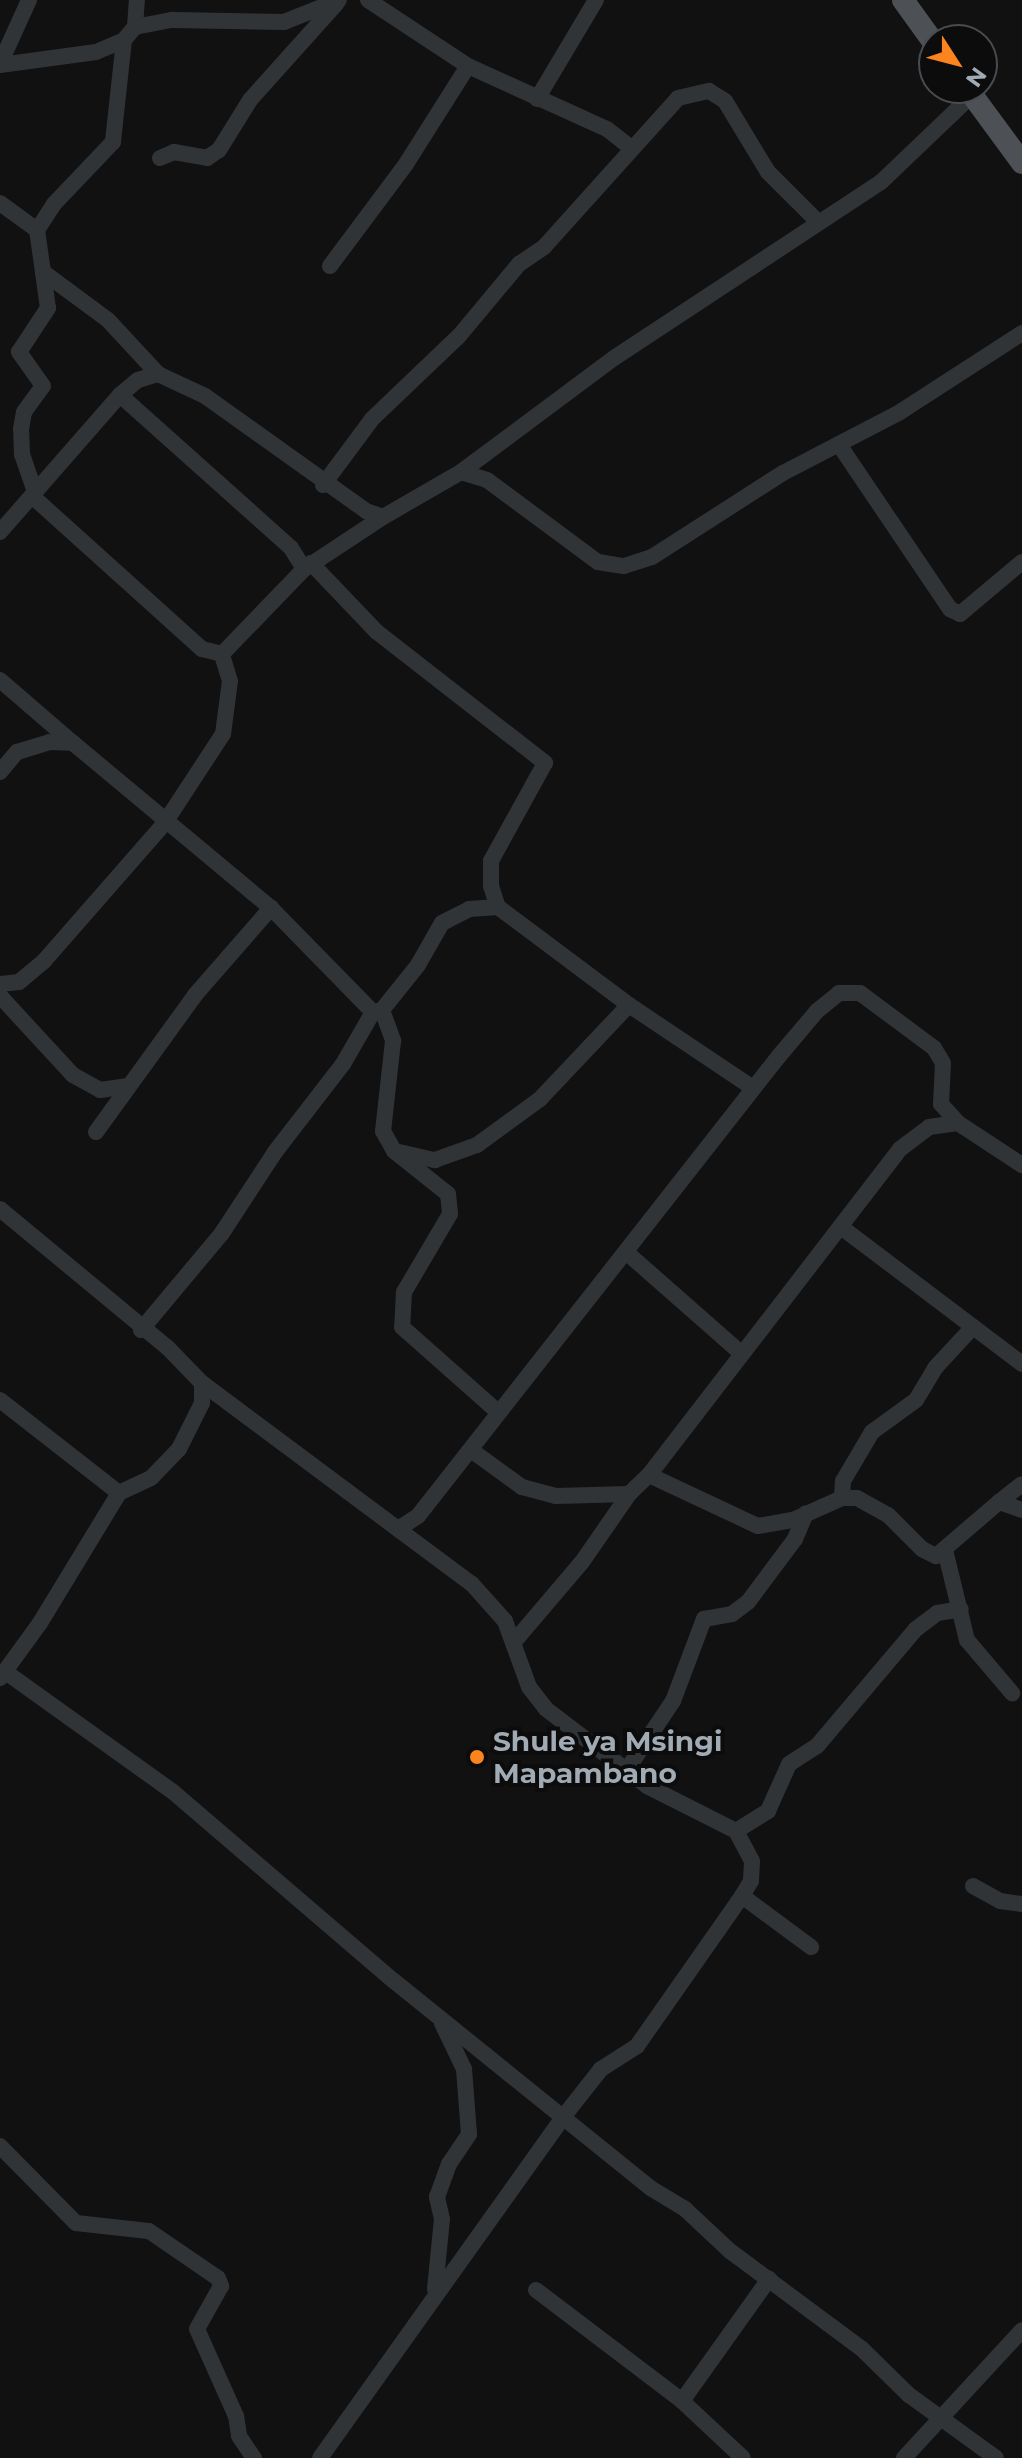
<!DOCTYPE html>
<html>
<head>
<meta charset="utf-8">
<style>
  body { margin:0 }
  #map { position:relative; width:1022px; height:2458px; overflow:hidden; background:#111112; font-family:Montserrat,sans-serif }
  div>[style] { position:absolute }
  .minor>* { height:16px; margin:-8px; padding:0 8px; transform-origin:8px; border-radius:8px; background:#313437 }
  .major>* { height:22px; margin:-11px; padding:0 11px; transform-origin:11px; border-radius:11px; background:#4d5156 }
  .dots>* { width:22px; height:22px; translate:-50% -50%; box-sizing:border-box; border:4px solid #0c0c0d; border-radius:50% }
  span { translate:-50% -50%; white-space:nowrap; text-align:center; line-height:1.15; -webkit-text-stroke:8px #0c0c0d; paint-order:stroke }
  .poi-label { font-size:28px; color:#a1abb4; font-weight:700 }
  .left { translate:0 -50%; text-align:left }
  .north { position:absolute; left:918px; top:24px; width:80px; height:80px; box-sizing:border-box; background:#0c0c0d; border:2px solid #484c50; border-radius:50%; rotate:126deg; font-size:22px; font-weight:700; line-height:32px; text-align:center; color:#a1abb4 }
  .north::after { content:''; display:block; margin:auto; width:28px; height:36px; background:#fb841f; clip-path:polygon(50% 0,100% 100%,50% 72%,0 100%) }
</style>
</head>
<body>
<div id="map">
  <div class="minor">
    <div style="left:368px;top:0;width:120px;rotate:33.4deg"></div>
    <div style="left:468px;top:66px;width:153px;rotate:24.4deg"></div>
    <div style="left:607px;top:129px;width:31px;rotate:38deg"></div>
    <div style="left:135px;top:27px;width:27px;rotate:-86deg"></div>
    <div style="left:124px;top:40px;width:103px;rotate:96.2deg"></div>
    <div style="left:113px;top:142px;width:86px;rotate:133.6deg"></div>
    <div style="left:54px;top:204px;width:31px;rotate:123deg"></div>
    <div style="left:37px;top:230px;width:42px;rotate:81.9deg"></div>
    <div style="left:43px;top:272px;width:81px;rotate:36.4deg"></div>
    <div style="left:108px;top:320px;width:74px;rotate:47.2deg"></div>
    <div style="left:0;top:64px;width:70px;rotate:-65.6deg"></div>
    <div style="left:0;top:65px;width:97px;rotate:-7.7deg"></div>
    <div style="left:96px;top:52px;width:30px;rotate:-23deg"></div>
    <div style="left:124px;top:40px;width:17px;rotate:-50deg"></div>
    <div style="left:135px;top:27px;width:38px;rotate:-11deg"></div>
    <div style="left:172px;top:20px;width:112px;rotate:1deg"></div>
    <div style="left:284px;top:22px;width:59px;rotate:-21.8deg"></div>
    <div style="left:537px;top:99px;width:115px;rotate:-59.2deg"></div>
    <div style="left:160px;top:158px;width:15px;rotate:-23deg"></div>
    <div style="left:174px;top:152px;width:34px;rotate:10deg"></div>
    <div style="left:207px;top:158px;width:14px;rotate:-34deg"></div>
    <div style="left:219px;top:150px;width:59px;rotate:-58.2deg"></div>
    <div style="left:250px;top:100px;width:129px;rotate:-48.1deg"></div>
    <div style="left:0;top:203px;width:46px;rotate:36.1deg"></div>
    <div style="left:330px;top:266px;width:127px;rotate:-53.3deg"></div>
    <div style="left:406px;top:164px;width:116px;rotate:-57.7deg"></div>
    <div style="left:120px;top:395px;width:229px;rotate:41.8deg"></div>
    <div style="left:291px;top:548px;width:25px;rotate:58deg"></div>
    <div style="left:840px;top:446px;width:197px;rotate:56deg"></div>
    <div style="left:950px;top:609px;width:11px;rotate:27deg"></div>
    <div style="left:960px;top:614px;width:81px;rotate:-40deg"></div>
    <div style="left:461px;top:472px;width:191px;rotate:-36.7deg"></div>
    <div style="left:614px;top:358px;width:320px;rotate:-33.4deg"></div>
    <div style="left:881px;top:182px;width:126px;rotate:-43.7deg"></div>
    <div style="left:323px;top:485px;width:82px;rotate:-53.4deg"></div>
    <div style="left:372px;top:419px;width:120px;rotate:-43.7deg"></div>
    <div style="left:459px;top:336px;width:94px;rotate:-50.2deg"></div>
    <div style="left:519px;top:264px;width:30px;rotate:-34deg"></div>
    <div style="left:544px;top:247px;width:200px;rotate:-48deg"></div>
    <div style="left:678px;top:98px;width:32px;rotate:-13deg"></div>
    <div style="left:709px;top:91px;width:19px;rotate:32deg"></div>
    <div style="left:725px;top:101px;width:83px;rotate:58.8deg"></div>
    <div style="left:768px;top:172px;width:71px;rotate:45deg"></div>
    <div style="left:35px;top:492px;width:39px;rotate:-109deg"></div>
    <div style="left:22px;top:455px;width:26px;rotate:-92deg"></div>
    <div style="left:21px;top:429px;width:17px;rotate:-80deg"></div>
    <div style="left:24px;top:412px;width:32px;rotate:-54deg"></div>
    <div style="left:43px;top:386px;width:42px;rotate:-125.2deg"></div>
    <div style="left:19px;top:352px;width:53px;rotate:-56.6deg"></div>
    <div style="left:48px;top:308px;width:36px;rotate:-98deg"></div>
    <div style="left:32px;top:496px;width:229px;rotate:42deg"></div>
    <div style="left:202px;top:649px;width:21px;rotate:14deg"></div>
    <div style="left:222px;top:654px;width:118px;rotate:-46deg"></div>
    <div style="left:304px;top:569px;width:95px;rotate:-33.4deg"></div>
    <div style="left:0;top:532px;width:182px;rotate:-48.8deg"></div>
    <div style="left:120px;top:395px;width:23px;rotate:-40deg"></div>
    <div style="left:138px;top:380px;width:21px;rotate:-17deg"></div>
    <div style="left:158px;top:374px;width:52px;rotate:25.1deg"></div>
    <div style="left:205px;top:396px;width:198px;rotate:35.5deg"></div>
    <div style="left:366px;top:511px;width:18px;rotate:19deg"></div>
    <div style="left:383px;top:517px;width:90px;rotate:-30deg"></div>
    <div style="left:461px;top:472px;width:27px;rotate:17deg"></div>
    <div style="left:487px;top:480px;width:138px;rotate:36.5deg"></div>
    <div style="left:598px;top:562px;width:26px;rotate:9deg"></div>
    <div style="left:624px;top:566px;width:29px;rotate:-18deg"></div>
    <div style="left:652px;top:557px;width:156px;rotate:-32.7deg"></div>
    <div style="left:783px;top:473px;width:132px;rotate:-27.5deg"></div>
    <div style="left:900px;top:412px;width:145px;rotate:-32.9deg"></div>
    <div style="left:311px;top:563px;width:95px;rotate:46.3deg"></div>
    <div style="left:377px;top:632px;width:213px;rotate:37.9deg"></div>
    <div style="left:545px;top:763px;width:112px;rotate:118.9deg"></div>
    <div style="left:491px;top:861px;width:25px;rotate:90deg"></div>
    <div style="left:491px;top:886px;width:22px;rotate:72deg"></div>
    <div style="left:498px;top:907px;width:164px;rotate:36.8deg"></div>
    <div style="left:629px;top:1005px;width:149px;rotate:33.8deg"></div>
    <div style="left:0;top:680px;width:96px;rotate:40.8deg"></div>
    <div style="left:0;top:772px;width:26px;rotate:-50deg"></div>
    <div style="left:17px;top:752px;width:34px;rotate:-17deg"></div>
    <div style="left:49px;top:742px;width:24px;rotate:2deg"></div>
    <div style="left:73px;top:743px;width:258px;rotate:39.8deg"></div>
    <div style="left:271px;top:908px;width:146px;rotate:45.6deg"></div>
    <div style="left:373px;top:1012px;width:9px;rotate:-13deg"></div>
    <div style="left:382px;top:1010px;width:33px;rotate:70deg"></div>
    <div style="left:393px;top:1041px;width:91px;rotate:96.3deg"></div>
    <div style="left:383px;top:1131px;width:23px;rotate:61deg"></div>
    <div style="left:394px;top:1151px;width:69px;rotate:38.5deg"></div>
    <div style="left:448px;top:1194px;width:20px;rotate:84deg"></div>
    <div style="left:450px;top:1214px;width:91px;rotate:120.5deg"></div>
    <div style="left:404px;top:1292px;width:35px;rotate:93deg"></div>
    <div style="left:402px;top:1327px;width:127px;rotate:41.5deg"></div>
    <div style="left:0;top:984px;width:19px;rotate:-6deg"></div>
    <div style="left:19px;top:982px;width:33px;rotate:-40deg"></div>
    <div style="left:44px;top:961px;width:182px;rotate:-48.8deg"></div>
    <div style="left:164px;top:824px;width:108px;rotate:-56.8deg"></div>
    <div style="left:223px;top:734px;width:53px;rotate:-82.5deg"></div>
    <div style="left:230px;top:681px;width:28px;rotate:-107deg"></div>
    <div style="left:0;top:996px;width:108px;rotate:47.3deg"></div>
    <div style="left:73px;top:1075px;width:31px;rotate:29deg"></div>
    <div style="left:100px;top:1090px;width:27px;rotate:-8deg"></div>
    <div style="left:382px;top:1010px;width:58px;rotate:-51.3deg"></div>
    <div style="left:418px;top:965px;width:48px;rotate:-60.3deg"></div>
    <div style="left:442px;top:923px;width:30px;rotate:-27deg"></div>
    <div style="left:469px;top:909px;width:29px;rotate:-4deg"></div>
    <div style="left:96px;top:1132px;width:169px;rotate:-54.1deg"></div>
    <div style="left:195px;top:995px;width:116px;rotate:-48.9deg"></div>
    <div style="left:399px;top:1152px;width:37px;rotate:13deg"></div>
    <div style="left:435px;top:1160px;width:45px;rotate:-19.7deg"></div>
    <div style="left:477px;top:1145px;width:78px;rotate:-36.1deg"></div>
    <div style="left:540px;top:1099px;width:129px;rotate:-46.6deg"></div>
    <div style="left:0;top:1209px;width:217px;rotate:39.6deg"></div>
    <div style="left:167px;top:1347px;width:50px;rotate:45.8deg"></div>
    <div style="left:202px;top:1383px;width:20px;rotate:90deg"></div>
    <div style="left:202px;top:1403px;width:51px;rotate:116.6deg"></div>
    <div style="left:179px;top:1449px;width:40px;rotate:134deg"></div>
    <div style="left:151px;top:1478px;width:35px;rotate:155deg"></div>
    <div style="left:119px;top:1493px;width:151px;rotate:-142deg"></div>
    <div style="left:841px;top:1227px;width:227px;rotate:37.1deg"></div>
    <div style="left:626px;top:1252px;width:154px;rotate:41.3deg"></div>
    <div style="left:141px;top:1330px;width:126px;rotate:-50.1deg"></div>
    <div style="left:222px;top:1233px;width:97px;rotate:-56.8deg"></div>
    <div style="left:275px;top:1152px;width:111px;rotate:-52.3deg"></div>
    <div style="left:343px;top:1064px;width:60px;rotate:-60deg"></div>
    <div style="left:202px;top:1383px;width:337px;rotate:36.7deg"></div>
    <div style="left:472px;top:1584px;width:50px;rotate:48.3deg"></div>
    <div style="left:505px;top:1621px;width:70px;rotate:70deg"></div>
    <div style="left:529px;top:1687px;width:28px;rotate:52deg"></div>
    <div style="left:546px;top:1709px;width:127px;rotate:37.3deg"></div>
    <div style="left:647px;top:1786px;width:100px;rotate:26.8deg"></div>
    <div style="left:736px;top:1831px;width:34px;rotate:62deg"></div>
    <div style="left:752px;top:1861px;width:20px;rotate:93deg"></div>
    <div style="left:751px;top:1881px;width:17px;rotate:121deg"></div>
    <div style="left:742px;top:1896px;width:183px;rotate:125deg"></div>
    <div style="left:637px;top:2046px;width:43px;rotate:147.4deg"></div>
    <div style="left:601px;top:2069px;width:60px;rotate:128.2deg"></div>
    <div style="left:564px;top:2116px;width:420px;rotate:125.5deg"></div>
    <div style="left:471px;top:1450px;width:63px;rotate:36deg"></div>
    <div style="left:522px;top:1487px;width:35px;rotate:15deg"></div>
    <div style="left:556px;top:1496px;width:73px;rotate:-1.6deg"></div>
    <div style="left:649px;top:1475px;width:120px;rotate:25.1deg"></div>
    <div style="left:758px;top:1526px;width:36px;rotate:-10deg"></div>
    <div style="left:793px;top:1520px;width:54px;rotate:-24.2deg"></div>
    <div style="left:842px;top:1498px;width:15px"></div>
    <div style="left:857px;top:1498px;width:35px;rotate:29deg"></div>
    <div style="left:888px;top:1515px;width:48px;rotate:45deg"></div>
    <div style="left:922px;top:1549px;width:16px;rotate:27deg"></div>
    <div style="left:936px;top:1556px;width:83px;rotate:-40.6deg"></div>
    <div style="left:999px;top:1502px;width:24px;rotate:19deg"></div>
    <div style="left:842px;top:1498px;width:17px;rotate:-87deg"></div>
    <div style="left:843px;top:1481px;width:57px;rotate:-59.4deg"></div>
    <div style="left:872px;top:1432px;width:54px;rotate:-36deg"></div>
    <div style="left:916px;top:1400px;width:37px;rotate:-59deg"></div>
    <div style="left:935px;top:1368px;width:56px;rotate:-47.2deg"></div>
    <div style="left:999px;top:1502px;width:29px;rotate:-38deg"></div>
    <div style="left:398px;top:1529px;width:24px;rotate:-33deg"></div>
    <div style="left:418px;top:1516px;width:585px;rotate:-51.88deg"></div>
    <div style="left:779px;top:1056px;width:59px;rotate:-49.8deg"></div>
    <div style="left:817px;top:1011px;width:28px;rotate:-39deg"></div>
    <div style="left:839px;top:993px;width:21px"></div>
    <div style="left:860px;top:993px;width:92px;rotate:36.6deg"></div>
    <div style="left:934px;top:1048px;width:17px;rotate:59deg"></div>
    <div style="left:943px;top:1063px;width:41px;rotate:92.8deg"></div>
    <div style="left:941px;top:1104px;width:25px;rotate:48deg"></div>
    <div style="left:945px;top:1550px;width:93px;rotate:76.3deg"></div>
    <div style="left:967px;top:1640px;width:70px;rotate:49.7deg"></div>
    <div style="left:513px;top:1643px;width:106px;rotate:-49.6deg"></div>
    <div style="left:582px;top:1562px;width:83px;rotate:-55.3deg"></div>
    <div style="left:629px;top:1494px;width:28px;rotate:-44deg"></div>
    <div style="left:649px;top:1475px;width:411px;rotate:-52.4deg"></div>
    <div style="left:900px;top:1149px;width:36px;rotate:-37deg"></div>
    <div style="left:929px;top:1127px;width:29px;rotate:-8deg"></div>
    <div style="left:958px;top:1123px;width:77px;rotate:33.3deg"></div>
    <div style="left:7px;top:1673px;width:203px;rotate:35.6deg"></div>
    <div style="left:172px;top:1791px;width:292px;rotate:40.6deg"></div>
    <div style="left:394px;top:1981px;width:331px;rotate:38.9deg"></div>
    <div style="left:652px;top:2189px;width:39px;rotate:31deg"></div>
    <div style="left:685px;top:2209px;width:62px;rotate:43deg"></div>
    <div style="left:730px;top:2251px;width:164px;rotate:36.6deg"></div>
    <div style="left:862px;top:2349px;width:66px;rotate:44.4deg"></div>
    <div style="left:909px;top:2395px;width:107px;rotate:35.9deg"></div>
    <div style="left:0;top:1678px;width:68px;rotate:-54deg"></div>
    <div style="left:40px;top:1623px;width:152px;rotate:-58.7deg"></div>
    <div style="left:628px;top:1768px;width:81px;rotate:-56.1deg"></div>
    <div style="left:673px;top:1701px;width:88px;rotate:-69.3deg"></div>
    <div style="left:704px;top:1619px;width:28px;rotate:-10deg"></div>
    <div style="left:732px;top:1614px;width:20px;rotate:-37deg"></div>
    <div style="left:748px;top:1602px;width:79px;rotate:-53.3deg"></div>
    <div style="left:795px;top:1539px;width:28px;rotate:-67deg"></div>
    <div style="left:736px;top:1831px;width:38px;rotate:-32deg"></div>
    <div style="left:768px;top:1811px;width:51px;rotate:-65.9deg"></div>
    <div style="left:789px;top:1764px;width:33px;rotate:-33deg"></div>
    <div style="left:817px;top:1746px;width:153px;rotate:-49.8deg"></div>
    <div style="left:916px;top:1629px;width:26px;rotate:-37deg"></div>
    <div style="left:937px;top:1613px;width:24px;rotate:-9deg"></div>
    <div style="left:973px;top:1886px;width:31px;rotate:29deg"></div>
    <div style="left:1000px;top:1901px;width:22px;rotate:8deg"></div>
    <div style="left:742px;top:1896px;width:86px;rotate:36.5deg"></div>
    <div style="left:0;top:2146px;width:108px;rotate:45.4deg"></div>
    <div style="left:76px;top:2223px;width:73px;rotate:6.3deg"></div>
    <div style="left:149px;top:2231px;width:83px;rotate:34.3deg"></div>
    <div style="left:218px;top:2278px;width:9px;rotate:69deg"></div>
    <div style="left:221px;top:2286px;width:49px;rotate:119.2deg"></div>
    <div style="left:197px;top:2329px;width:95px;rotate:65.9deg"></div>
    <div style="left:236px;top:2416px;width:20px;rotate:81deg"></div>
    <div style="left:239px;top:2436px;width:27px;rotate:56deg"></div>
    <div style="left:435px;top:2289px;width:70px;rotate:-84.3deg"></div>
    <div style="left:442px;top:2219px;width:23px;rotate:-103deg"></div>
    <div style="left:437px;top:2197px;width:35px;rotate:-70deg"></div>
    <div style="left:449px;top:2164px;width:36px;rotate:-56deg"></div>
    <div style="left:469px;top:2134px;width:65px;rotate:-94.4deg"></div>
    <div style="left:464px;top:2069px;width:51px;rotate:-115.6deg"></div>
    <div style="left:536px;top:2290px;width:183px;rotate:37.2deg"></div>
    <div style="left:682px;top:2401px;width:83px;rotate:43.1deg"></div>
    <div style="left:682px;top:2401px;width:150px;rotate:-54.5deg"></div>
    <div style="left:904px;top:2458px;width:174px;rotate:-47.3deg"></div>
  </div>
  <div class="major">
    <div style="left:903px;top:0;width:53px;rotate:54.2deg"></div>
    <div style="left:967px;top:88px;width:93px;rotate:53.7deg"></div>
  </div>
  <div class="dots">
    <div style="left:477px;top:1757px;background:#fb841f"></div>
  </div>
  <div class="poi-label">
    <span class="left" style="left:493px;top:1757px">Shule ya Msingi<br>Mapambano</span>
  </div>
  <div class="north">N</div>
</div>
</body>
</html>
